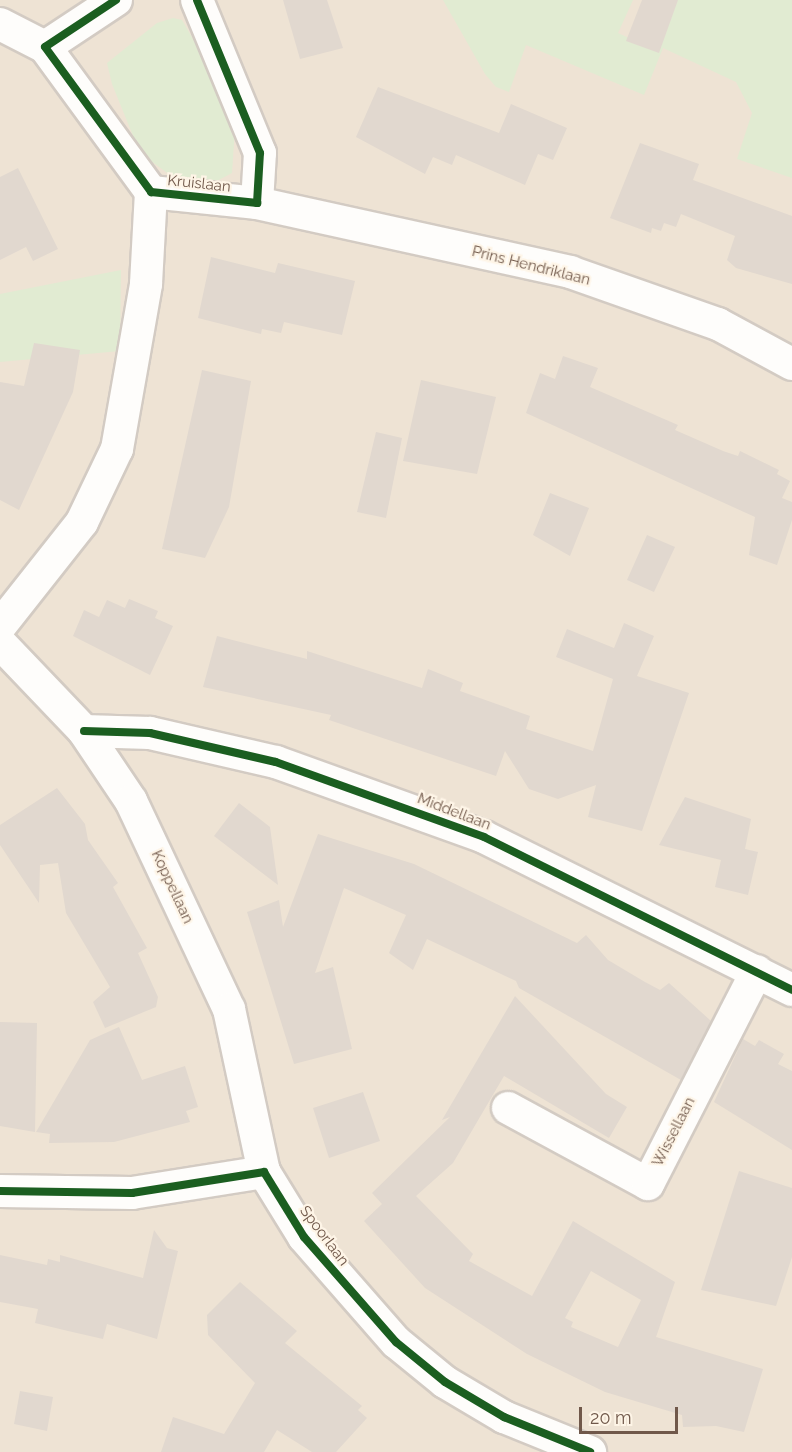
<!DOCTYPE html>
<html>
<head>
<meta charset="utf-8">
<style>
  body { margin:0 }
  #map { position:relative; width:792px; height:1452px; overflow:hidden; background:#f5f0e7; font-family:Raleway,sans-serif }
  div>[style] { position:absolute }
  .residential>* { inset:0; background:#eee3d4 }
  .green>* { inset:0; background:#e1ebd2 }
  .building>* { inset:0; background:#e1d8cf }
  .roads { filter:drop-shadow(2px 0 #d3cbc3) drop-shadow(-2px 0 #d3cbc3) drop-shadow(0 2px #d3cbc3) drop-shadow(0 -2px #d3cbc3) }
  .minor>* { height:32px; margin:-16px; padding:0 16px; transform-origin:16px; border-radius:16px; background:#fefdfb }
  .cycleway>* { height:8px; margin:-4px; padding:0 4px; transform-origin:4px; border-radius:4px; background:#1b5e20 }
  span { translate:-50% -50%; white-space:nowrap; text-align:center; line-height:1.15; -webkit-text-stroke:4.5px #fef5e7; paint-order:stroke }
  .street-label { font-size:15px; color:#70584a }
  .scale { position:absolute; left:579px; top:1407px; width:99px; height:27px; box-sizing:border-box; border:3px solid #70584a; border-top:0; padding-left:8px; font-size:18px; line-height:21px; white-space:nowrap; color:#70584a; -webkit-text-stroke:4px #fef5e7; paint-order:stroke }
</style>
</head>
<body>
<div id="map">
  <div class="residential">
    <div style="clip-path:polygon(0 0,792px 0,792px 1452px,0 1452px)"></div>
  </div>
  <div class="green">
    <div style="clip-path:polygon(443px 0,633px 0,618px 33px,640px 43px,659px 0,792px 0,792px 178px,737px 159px,752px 113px,736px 82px,663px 48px,644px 95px,526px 45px,509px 92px,496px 87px,485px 74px)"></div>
    <div style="clip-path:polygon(173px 18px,182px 20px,200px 51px,235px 128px,232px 173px,215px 182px,170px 175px,140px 153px,112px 84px,107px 63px,157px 23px)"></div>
    <div style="clip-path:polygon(121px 270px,120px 351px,0 362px,0 294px)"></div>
  </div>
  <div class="building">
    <div style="clip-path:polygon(283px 0,327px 0,343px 48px,300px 59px)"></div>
    <div style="clip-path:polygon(642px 0,678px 0,659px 53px,626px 41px)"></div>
    <div style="clip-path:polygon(378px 87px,499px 133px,511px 104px,567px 128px,553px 160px,538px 154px,525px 185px,456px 155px,452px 165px,433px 157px,425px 174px,356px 137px)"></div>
    <div style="clip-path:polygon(640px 143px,699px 164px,693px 180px,792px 216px,792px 284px,736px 268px,727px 260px,735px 236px,681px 214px,676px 227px,664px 223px,661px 231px,652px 228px,651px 233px,610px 218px)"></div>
    <div style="clip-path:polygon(18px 168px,58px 249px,33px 261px,26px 247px,0 260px,0 177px)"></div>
    <div style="clip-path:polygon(211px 257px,275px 273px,278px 263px,355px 281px,342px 335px,284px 322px,281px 333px,262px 329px,261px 334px,198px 318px)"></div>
    <div style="clip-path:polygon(34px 343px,80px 350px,73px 392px,19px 510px,0 500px,0 382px,24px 386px)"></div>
    <div style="clip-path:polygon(563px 356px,598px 368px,590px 387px,678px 425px,675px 430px,723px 451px,738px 456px,740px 451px,779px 470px,777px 474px,790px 481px,782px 498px,792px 502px,792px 520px,777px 565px,749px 555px,755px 517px,526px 413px,540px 373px,555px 379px)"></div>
    <div style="clip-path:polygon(202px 370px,251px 381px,229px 507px,205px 558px,162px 549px)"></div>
    <div style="clip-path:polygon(421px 380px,496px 397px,477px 474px,403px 461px)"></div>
    <div style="clip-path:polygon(376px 432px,402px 438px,386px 518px,357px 512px)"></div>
    <div style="clip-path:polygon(550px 493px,589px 508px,570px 556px,533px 535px)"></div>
    <div style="clip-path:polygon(647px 535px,675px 547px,654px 592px,627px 580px)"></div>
    <div style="clip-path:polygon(129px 599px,158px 611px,155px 618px,173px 626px,150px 675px,73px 636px,84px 610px,99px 617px,107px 600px,125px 608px)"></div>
    <div style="clip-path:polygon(624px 623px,654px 636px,637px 676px,689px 693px,642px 831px,588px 817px,596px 785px,558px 799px,529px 789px,505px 751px,496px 776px,329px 720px,331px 715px,203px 687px,217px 636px,307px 659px,307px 651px,422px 688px,428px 669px,463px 683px,460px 691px,530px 716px,526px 729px,593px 751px,613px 679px,556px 657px,567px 629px,614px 648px)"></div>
    <div style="clip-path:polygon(57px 788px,85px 824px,88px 840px,118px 883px,113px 887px,147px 948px,138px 953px,158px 997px,156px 1007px,105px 1028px,93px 1002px,110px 987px,66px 913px,58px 863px,40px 865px,39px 903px,0 845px,0 825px)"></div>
    <div style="clip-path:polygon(685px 797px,751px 819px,745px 849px,758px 852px,748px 895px,715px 887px,721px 860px,659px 845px)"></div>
    <div style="clip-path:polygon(239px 803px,270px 827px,278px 885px,214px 836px)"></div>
    <div style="clip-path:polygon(318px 834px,414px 864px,577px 943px,586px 935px,608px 960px,645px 982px,660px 990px,669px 983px,711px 1021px,681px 1080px,519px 988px,516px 981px,427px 939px,413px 970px,389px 953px,406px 915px,344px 888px,315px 973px,333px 967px,352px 1049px,294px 1064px,247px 912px,279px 900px,283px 927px)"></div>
    <div style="clip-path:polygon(evenodd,515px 996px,606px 1094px,627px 1107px,609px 1138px,504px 1076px,453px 1163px,416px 1196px,473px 1254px,469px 1261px,532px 1296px,573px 1221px,675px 1282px,656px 1337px,763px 1369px,744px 1432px,716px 1426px,683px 1427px,682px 1415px,605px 1392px,527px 1354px,425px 1288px,364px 1221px,382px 1204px,372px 1193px,450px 1117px,442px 1120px,515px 996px,591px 1271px,641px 1300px,618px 1347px,571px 1327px,573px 1322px,565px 1318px,591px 1271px)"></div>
    <div style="clip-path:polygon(0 1022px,37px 1023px,35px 1132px,0 1126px)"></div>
    <div style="clip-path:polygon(119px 1027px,142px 1080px,185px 1066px,198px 1107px,186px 1111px,190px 1122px,114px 1142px,49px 1143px,50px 1134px,36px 1132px,90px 1040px)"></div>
    <div style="clip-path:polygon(743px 1039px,755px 1046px,759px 1040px,784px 1054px,778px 1064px,792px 1071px,792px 1150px,714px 1102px)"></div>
    <div style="clip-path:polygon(363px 1092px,380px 1141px,329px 1158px,313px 1108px)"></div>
    <div style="clip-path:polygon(739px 1171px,792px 1188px,792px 1257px,776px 1306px,701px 1290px)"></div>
    <div style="clip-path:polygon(154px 1230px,167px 1248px,178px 1251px,157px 1339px,107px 1324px,103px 1339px,68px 1331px,35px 1323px,38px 1309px,0 1302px,0 1255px,47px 1265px,48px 1259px,60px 1262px,60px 1255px,143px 1278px)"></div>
    <div style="clip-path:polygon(240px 1282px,297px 1331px,285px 1343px,362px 1406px,358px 1410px,367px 1418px,336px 1452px,312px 1452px,277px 1430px,264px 1452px,161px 1452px,173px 1417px,224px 1434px,255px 1383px,208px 1335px,207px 1315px)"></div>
    <div style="clip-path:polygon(20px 1391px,53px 1397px,47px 1431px,14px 1424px)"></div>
  </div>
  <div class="roads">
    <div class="minor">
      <div style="left:116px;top:0;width:85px;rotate:146.5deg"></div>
      <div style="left:45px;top:47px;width:180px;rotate:53.8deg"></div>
      <div style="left:151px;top:192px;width:107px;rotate:5.9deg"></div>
      <div style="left:257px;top:203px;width:50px;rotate:-86.6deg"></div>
      <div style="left:260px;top:153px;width:165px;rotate:-112.4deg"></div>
      <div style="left:0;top:24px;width:51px;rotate:27.1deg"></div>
      <div style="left:257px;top:203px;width:321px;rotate:12.4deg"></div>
      <div style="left:570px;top:272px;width:157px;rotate:19.4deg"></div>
      <div style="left:718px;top:324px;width:84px;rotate:28.4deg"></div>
      <div style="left:0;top:626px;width:132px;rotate:-51.7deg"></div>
      <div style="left:82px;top:522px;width:81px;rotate:-64.4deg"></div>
      <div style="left:117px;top:449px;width:168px;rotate:-80deg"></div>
      <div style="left:146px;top:284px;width:92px;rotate:-86.9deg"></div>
      <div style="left:0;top:643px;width:122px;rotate:46.3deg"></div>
      <div style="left:84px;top:731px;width:84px;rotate:56.1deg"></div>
      <div style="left:131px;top:801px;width:230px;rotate:64.8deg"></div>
      <div style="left:229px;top:1009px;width:167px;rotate:77.9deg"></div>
      <div style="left:84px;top:731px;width:66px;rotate:1.7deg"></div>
      <div style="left:150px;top:733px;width:129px;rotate:13deg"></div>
      <div style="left:276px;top:762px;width:221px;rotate:19.8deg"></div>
      <div style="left:484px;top:837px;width:344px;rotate:26.4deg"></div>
      <div style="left:508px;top:1108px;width:159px;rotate:28.5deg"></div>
      <div style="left:648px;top:1184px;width:239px;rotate:-62.9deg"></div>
      <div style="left:0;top:1191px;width:132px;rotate:0.9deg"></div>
      <div style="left:132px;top:1193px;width:134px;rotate:-9deg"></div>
      <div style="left:264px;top:1172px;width:76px;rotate:58.4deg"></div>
      <div style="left:304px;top:1237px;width:140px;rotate:48.8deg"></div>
      <div style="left:396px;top:1342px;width:63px;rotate:39.2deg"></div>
      <div style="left:445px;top:1382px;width:69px;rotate:30.7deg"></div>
      <div style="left:504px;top:1417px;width:93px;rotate:22.1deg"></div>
    </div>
  </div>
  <div class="cycleway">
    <div style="left:116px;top:0;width:85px;rotate:146.5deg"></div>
    <div style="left:45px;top:47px;width:180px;rotate:53.8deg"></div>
    <div style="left:151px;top:192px;width:107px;rotate:5.9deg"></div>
    <div style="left:257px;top:203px;width:50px;rotate:-86.6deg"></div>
    <div style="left:260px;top:153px;width:165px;rotate:-112.4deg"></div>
    <div style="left:84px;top:731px;width:66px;rotate:1.7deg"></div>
    <div style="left:150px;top:733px;width:129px;rotate:13deg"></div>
    <div style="left:276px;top:762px;width:221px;rotate:19.8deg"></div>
    <div style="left:484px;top:837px;width:344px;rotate:26.4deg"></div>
    <div style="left:0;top:1191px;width:132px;rotate:0.9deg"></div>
    <div style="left:132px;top:1193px;width:134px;rotate:-9deg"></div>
    <div style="left:264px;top:1172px;width:76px;rotate:58.4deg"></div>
    <div style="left:304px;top:1237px;width:140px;rotate:48.8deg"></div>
    <div style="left:396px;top:1342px;width:63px;rotate:39.2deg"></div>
    <div style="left:445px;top:1382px;width:69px;rotate:30.7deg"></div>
    <div style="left:504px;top:1417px;width:93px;rotate:22.1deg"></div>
  </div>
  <div class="street-label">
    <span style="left:199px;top:184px;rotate:6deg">Kruislaan</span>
    <span style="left:531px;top:266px;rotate:14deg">Prins Hendriklaan</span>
    <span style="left:454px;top:812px;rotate:21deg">Middellaan</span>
    <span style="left:172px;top:887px;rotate:65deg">Koppellaan</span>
    <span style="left:674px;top:1132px;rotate:-63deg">Wissellaan</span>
    <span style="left:324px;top:1236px;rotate:53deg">Spoorlaan</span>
  </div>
  <div class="scale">20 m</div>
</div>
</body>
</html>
